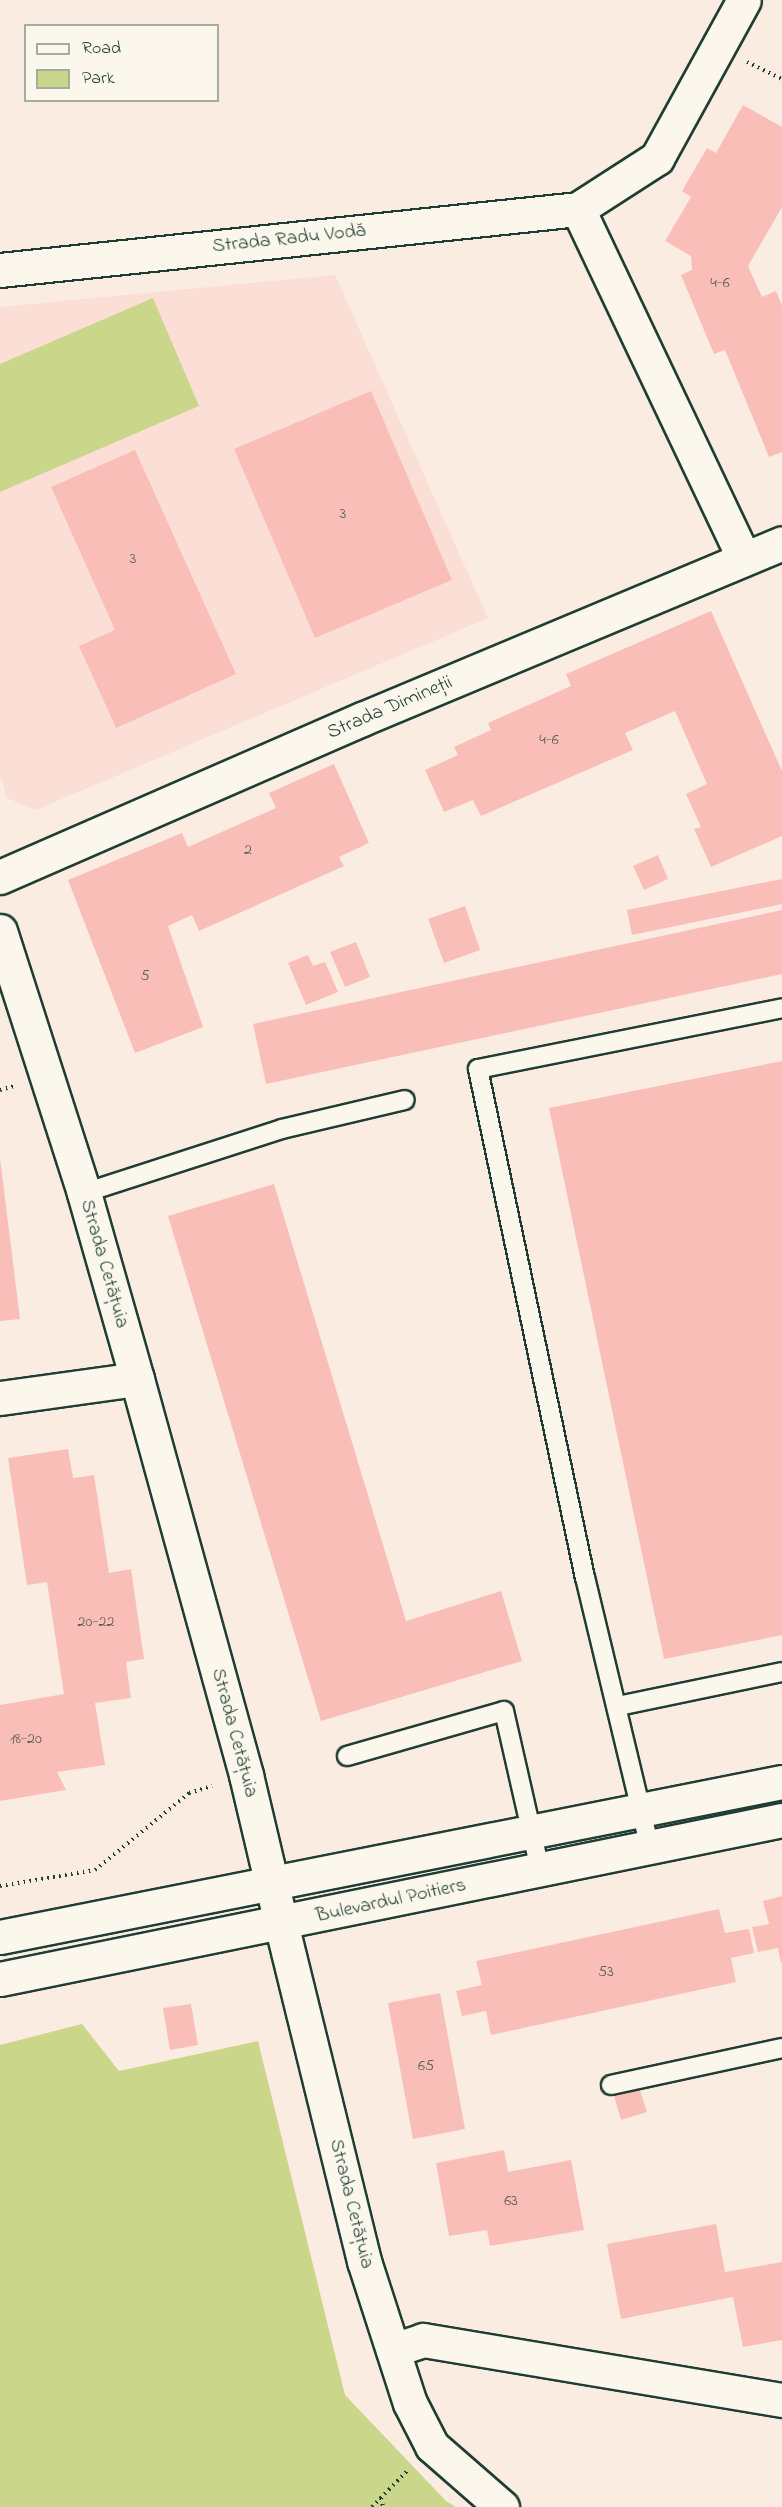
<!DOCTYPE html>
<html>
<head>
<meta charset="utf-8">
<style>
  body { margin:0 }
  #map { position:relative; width:782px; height:2507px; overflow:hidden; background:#fbece2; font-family:"Indie Flower",sans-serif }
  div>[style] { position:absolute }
  .built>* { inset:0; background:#fbded5 }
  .green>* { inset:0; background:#cad78a }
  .building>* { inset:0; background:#fabeb8 }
  .path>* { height:4px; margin-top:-2px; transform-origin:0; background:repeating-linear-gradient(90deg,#1f3d34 0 1.5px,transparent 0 6px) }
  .roads { filter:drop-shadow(2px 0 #1f3d34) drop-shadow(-2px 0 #1f3d34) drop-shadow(0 2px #1f3d34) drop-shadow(0 -2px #1f3d34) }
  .service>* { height:18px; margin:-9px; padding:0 9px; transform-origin:9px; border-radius:9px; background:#fbf7ec }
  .minor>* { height:33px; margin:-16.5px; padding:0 16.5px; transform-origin:16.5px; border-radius:16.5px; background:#fbf7ec }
  .tertiary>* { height:33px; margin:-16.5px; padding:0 16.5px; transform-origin:16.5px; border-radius:16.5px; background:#fbf7ec }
  .secondary>* { height:33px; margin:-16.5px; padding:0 16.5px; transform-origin:16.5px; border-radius:16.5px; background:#fbf7ec }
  span { translate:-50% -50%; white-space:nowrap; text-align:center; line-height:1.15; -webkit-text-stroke:5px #fbf7ec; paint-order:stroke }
  .number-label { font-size:16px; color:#565d55 }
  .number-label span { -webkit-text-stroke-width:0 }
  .street-label { font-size:20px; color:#1f3d34 }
  .legend { position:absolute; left:24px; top:24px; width:195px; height:78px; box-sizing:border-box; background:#fbf7ec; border:2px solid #a3ada2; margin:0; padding:8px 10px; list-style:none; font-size:18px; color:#1f3d34 }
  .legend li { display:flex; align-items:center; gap:12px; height:30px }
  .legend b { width:30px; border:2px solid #a3ada2 }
</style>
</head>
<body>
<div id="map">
  <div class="built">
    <div style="clip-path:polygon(335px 275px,488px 618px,36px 810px,7px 798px,0 775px,0 307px)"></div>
  </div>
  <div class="green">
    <div style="clip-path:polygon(153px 298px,199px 406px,0 492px,0 364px)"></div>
    <div style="clip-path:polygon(82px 2024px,119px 2071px,258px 2041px,345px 2395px,446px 2501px,456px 2507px,0 2507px,0 2045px)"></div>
  </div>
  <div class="building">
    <div style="clip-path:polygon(743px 105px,782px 127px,782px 207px,748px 266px,762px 297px,776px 291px,782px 306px,782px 452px,769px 457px,725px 350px,714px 354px,681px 275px,692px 270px,691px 256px,665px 241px,691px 197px,682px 191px,707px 148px,716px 153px)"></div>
    <div style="clip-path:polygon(371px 391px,452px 580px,315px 638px,234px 449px)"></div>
    <div style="clip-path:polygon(135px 450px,236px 674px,116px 728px,79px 646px,115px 630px,51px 487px)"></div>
    <div style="clip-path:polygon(711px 611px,782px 771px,782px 836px,711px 867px,694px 829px,701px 827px,686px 794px,707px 784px,675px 711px,625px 733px,633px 750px,481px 816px,473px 800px,444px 812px,425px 770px,458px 755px,454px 747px,491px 730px,488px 723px,571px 686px,566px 674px)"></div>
    <div style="clip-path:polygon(334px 764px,369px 843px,339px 857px,344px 866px,199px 931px,192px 915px,168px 926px,203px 1027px,135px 1053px,68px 880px,182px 833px,188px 847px,276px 808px,269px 793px)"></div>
    <div style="clip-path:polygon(658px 855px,668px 879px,644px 890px,633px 866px)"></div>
    <div style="clip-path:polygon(782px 879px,782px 904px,632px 935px,627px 910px)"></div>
    <div style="clip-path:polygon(465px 906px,480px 950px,444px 963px,428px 919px)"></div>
    <div style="clip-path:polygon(782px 910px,782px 974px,266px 1084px,253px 1024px)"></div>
    <div style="clip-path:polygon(356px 942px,370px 977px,345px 987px,330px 952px)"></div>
    <div style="clip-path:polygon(308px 955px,313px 966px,325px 962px,338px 992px,306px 1005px,288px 963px)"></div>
    <div style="clip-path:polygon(782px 1061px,782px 1635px,664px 1659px,549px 1108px)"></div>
    <div style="clip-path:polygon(0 1158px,20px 1319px,0 1321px)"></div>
    <div style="clip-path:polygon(274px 1184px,406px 1621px,501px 1591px,522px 1661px,321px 1721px,168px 1216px)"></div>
    <div style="clip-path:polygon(68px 1449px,73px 1478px,94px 1475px,109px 1573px,131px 1569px,144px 1659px,126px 1662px,131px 1698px,95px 1703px,105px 1765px,57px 1772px,66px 1790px,0 1801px,0 1705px,64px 1694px,47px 1582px,27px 1585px,8px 1458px)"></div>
    <div style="clip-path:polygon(782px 1896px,782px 1963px,781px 1963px,778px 1948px,758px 1952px,752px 1927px,769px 1924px,763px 1901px)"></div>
    <div style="clip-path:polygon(719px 1909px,725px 1933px,749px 1929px,754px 1953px,731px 1958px,736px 1982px,491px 2035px,486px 2011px,462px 2016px,456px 1991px,482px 1985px,476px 1961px)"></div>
    <div style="clip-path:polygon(440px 1993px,465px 2129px,413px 2139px,388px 2003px)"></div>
    <div style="clip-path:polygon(191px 2004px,198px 2045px,170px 2050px,163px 2008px)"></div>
    <div style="clip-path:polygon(638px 2084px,647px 2112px,621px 2120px,613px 2092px)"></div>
    <div style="clip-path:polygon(504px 2150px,508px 2172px,571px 2160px,584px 2230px,490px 2246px,487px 2230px,449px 2236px,436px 2163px)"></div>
    <div style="clip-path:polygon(716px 2224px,725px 2272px,782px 2262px,782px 2340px,743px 2347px,733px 2297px,621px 2319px,607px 2244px)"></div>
  </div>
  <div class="path">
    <div style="left:747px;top:62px;width:39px;rotate:26deg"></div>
    <div style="left:0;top:1090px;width:15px;rotate:-16deg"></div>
    <div style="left:0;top:1886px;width:96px;rotate:-9.6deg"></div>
    <div style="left:95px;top:1870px;width:122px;rotate:-39.3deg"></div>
    <div style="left:189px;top:1793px;width:24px;rotate:-17deg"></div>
    <div style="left:381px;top:2498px;width:9px;rotate:77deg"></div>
    <div style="left:372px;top:2507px;width:50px;rotate:-45.8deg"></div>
  </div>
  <div class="roads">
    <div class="service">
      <div style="left:84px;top:1193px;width:208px;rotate:-17.9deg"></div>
      <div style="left:282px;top:1129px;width:126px;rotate:-13.3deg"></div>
      <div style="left:618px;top:1706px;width:167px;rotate:-11.7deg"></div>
      <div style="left:347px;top:1756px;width:163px;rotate:-16deg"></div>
      <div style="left:504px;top:1711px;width:163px;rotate:77.2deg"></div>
      <div style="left:650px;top:1848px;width:278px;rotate:-103.5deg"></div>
      <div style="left:585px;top:1578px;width:520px;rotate:-101.87deg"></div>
      <div style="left:478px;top:1069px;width:310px;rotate:-11.3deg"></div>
      <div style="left:611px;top:2085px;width:175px;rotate:-12.2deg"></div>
    </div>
    <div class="minor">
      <div style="left:578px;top:209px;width:387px;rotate:64.6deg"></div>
      <div style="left:0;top:270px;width:581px;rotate:-6.02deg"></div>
      <div style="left:578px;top:209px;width:94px;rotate:-32.8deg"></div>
      <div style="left:657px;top:158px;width:180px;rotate:-61.2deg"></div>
      <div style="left:0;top:877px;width:395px;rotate:-23.6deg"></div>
      <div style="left:362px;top:719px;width:455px;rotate:-22.7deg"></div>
      <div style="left:0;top:931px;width:275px;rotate:72.2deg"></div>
      <div style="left:84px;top:1193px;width:193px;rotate:74.1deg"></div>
      <div style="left:281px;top:1923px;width:348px;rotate:76.2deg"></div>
      <div style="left:364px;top:2261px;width:149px;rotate:72.1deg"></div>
      <div style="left:410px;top:2403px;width:48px;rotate:62.9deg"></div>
      <div style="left:432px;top:2446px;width:93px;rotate:41.1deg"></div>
      <div style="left:393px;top:2350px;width:32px;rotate:-18deg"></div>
      <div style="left:423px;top:2340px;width:364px;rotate:9.5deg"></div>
    </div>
    <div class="tertiary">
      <div style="left:0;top:1398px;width:138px;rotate:-7.9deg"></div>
      <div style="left:137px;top:1379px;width:411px;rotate:74.6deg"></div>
      <div style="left:246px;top:1775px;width:152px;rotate:76.7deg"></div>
    </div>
    <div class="secondary">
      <div style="left:0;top:1937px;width:797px;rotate:-11.21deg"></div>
      <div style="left:0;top:1979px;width:798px;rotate:-11.49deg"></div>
    </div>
  </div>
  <div class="number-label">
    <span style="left:720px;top:283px">4-6</span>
    <span style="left:343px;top:514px">3</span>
    <span style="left:133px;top:559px">3</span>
    <span style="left:549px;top:740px">4-6</span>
    <span style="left:248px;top:850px">2</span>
    <span style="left:145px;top:976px">5</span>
    <span style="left:96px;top:1622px">20-22</span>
    <span style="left:26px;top:1739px">18-20</span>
    <span style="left:606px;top:1972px">53</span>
    <span style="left:426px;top:2066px">65</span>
    <span style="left:511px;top:2201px">63</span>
  </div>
  <div class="street-label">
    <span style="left:289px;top:239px;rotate:-6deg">Strada Radu Vodă</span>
    <span style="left:390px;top:708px;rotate:-23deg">Strada Dimineții</span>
    <span style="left:104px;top:1264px;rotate:74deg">Strada Cetățuia</span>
    <span style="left:234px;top:1733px;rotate:75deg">Strada Cetățuia</span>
    <span style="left:391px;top:1901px;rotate:-12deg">Bulevardul Poitiers</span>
    <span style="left:351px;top:2204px;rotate:76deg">Strada Cetățuia</span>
  </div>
  <ul class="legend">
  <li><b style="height:8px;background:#fbf7ec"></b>Road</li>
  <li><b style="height:16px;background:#cad78a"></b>Park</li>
  </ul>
</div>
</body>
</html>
